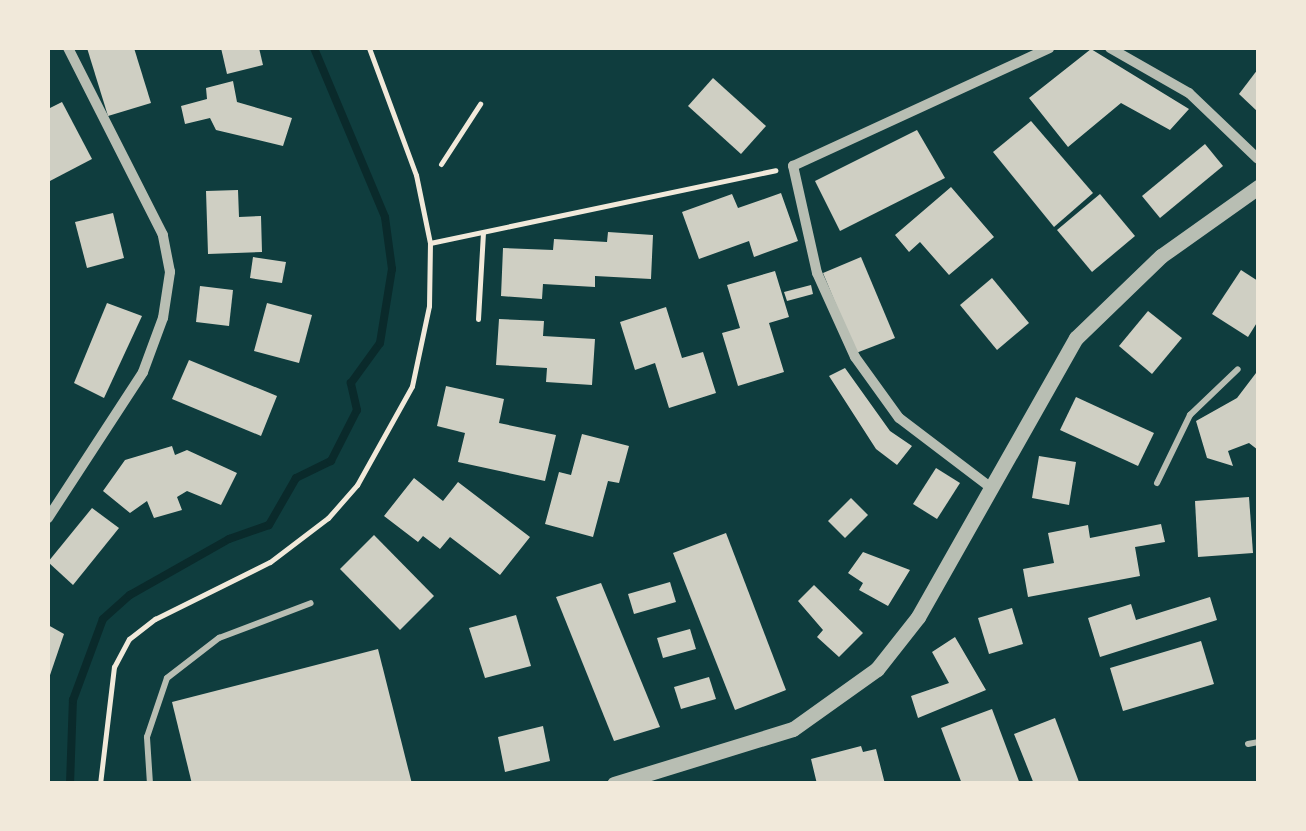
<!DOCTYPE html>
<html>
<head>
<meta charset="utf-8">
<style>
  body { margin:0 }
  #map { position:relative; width:1306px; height:831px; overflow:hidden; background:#0f3d3e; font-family:"Titillium Web",sans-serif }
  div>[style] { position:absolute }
  .stream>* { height:8px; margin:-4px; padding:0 4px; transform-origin:4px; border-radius:4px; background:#0a2a2b }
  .building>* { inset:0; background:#cfcfc3 }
  .path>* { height:5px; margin:-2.5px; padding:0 2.5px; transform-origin:2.5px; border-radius:2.5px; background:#f1e9da }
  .service>* { height:6px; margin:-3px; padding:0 3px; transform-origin:3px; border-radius:3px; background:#b8beb3 }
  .minor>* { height:10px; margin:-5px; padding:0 5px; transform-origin:5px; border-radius:5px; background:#b8beb3 }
  .tertiary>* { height:15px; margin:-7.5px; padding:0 7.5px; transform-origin:7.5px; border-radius:7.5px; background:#b8beb3 }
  span { translate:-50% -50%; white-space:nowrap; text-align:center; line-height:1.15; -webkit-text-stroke:10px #f1e9da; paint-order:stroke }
  .frame { position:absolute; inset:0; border:50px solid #f1e9da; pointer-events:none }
</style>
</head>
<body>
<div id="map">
  <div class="stream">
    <div style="left:70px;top:784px;width:84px;rotate:-88deg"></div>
    <div style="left:73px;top:700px;width:86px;rotate:-69.7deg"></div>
    <div style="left:103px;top:619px;width:36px;rotate:-42deg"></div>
    <div style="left:130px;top:595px;width:114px;rotate:-29.5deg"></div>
    <div style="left:229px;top:539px;width:42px;rotate:-19.3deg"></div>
    <div style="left:269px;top:525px;width:54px;rotate:-60.1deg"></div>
    <div style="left:296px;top:478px;width:39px;rotate:-26deg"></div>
    <div style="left:331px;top:461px;width:57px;rotate:-63deg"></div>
    <div style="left:357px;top:410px;width:28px;rotate:-103deg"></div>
    <div style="left:351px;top:383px;width:49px;rotate:-54.1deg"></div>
    <div style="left:380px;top:343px;width:75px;rotate:-80.8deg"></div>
    <div style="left:392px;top:269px;width:52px;rotate:-97.7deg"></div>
    <div style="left:385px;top:217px;width:183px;rotate:-112.8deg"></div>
  </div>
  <div class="building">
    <div style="clip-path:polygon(87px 48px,134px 48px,151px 103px,108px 116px)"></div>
    <div style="clip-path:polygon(221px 48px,259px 48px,263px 65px,227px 74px)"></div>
    <div style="clip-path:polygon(1091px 49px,1189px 109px,1170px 130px,1121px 103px,1068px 147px,1029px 98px)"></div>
    <div style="clip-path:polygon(1258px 69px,1258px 112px,1239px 94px)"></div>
    <div style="clip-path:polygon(713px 78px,766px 126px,741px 154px,688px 106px)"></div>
    <div style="clip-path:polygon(233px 81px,237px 102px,292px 118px,283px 146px,216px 130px,210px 118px,185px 124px,181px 106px,207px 99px,206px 88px)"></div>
    <div style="clip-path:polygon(62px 102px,92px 159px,48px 182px,48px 109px)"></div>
    <div style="clip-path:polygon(1031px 121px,1093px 193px,1054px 227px,993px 152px)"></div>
    <div style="clip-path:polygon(917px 130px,945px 178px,840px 231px,815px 181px)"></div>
    <div style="clip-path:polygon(1205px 144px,1223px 166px,1160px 218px,1142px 196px)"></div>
    <div style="clip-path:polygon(951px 187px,994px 237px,949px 275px,920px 242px,909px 252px,895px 235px)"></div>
    <div style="clip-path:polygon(238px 190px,239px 217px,261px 216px,262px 252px,208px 254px,206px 191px)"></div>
    <div style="clip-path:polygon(781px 193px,798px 241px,754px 257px,749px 241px,699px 259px,682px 212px,732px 194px,738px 208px)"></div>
    <div style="clip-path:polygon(1100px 194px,1135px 236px,1092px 272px,1057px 230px)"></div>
    <div style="clip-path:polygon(113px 213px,124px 258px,87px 268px,75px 222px)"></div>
    <div style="clip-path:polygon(608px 232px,653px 235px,651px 279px,595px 276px,595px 287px,543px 284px,542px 299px,501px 296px,503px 248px,553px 250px,554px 239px,607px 242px)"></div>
    <div style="clip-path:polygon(253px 257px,286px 262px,282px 283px,250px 278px)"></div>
    <div style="clip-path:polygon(861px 257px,895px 338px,856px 353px,823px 273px)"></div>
    <div style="clip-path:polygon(1241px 270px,1258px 281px,1258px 321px,1248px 337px,1212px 314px)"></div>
    <div style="clip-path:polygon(775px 271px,789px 317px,769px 323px,784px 372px,738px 386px,722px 333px,740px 328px,727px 285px)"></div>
    <div style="clip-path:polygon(992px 278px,1029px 323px,997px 350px,960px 305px)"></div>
    <div style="clip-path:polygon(811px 285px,813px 294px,787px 301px,784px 292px)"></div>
    <div style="clip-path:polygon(200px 286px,233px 290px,229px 326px,196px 322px)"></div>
    <div style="clip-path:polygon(107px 303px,142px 316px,104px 398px,74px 383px)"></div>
    <div style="clip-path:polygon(267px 303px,312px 315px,299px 363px,254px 351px)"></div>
    <div style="clip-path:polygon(666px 307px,682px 358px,703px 352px,716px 393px,669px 408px,655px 363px,635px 370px,620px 322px)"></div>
    <div style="clip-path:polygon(1148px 311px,1182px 338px,1152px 374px,1119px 346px)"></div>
    <div style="clip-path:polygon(499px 319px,544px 321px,543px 336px,595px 339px,592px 385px,546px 382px,547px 368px,496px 365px)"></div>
    <div style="clip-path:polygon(189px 360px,277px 396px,261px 436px,172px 399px)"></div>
    <div style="clip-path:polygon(845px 368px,890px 431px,912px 446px,897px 465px,876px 449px,829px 376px)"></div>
    <div style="clip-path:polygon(1256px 373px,1258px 450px,1249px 443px,1228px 451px,1233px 466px,1207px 458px,1196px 421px,1237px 398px)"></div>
    <div style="clip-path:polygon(446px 386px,504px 399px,499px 423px,556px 435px,545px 481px,458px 462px,465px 433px,437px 426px)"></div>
    <div style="clip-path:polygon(1076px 397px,1154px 433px,1138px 466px,1060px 430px)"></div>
    <div style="clip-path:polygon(582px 434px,629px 446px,619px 483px,608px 481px,593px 537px,545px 524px,559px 472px,571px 475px)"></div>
    <div style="clip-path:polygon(172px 446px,175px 455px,187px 450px,237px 473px,221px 505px,187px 491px,177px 497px,182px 510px,154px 518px,147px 501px,130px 513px,103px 491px,125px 460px)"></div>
    <div style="clip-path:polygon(1039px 456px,1076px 462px,1069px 505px,1032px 498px)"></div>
    <div style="clip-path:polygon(936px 468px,960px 483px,937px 519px,913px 504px)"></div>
    <div style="clip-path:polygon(414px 478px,443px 501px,458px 482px,530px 537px,500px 575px,450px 537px,440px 549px,423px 536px,418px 542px,384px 516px)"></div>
    <div style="clip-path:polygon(1249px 497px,1253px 553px,1198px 557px,1195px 501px)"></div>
    <div style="clip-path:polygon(851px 498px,868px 515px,845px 538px,828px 521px)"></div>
    <div style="clip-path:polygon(92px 508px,119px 528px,73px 585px,48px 562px)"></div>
    <div style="clip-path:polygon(1161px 524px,1165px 542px,1135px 547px,1140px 576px,1028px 597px,1023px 569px,1054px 563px,1048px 533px,1088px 525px,1090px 538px)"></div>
    <div style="clip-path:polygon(726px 533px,786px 690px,735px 710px,673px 553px)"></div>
    <div style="clip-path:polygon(374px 535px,434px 596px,400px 630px,340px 569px)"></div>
    <div style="clip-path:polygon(863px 552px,910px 570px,888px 606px,859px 590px,863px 583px,848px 573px)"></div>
    <div style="clip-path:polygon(670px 582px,676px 602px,634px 614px,628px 594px)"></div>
    <div style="clip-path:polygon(601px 583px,660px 727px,614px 741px,556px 597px)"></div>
    <div style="clip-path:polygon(814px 585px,863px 633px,839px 657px,817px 637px,823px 630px,798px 601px)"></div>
    <div style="clip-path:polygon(1210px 597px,1217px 620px,1100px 657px,1088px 618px,1131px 604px,1136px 620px)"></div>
    <div style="clip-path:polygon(1012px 608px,1023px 644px,989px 654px,978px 618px)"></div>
    <div style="clip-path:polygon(516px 615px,531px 666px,485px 678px,469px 628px)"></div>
    <div style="clip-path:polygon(48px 625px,64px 634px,48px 681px)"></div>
    <div style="clip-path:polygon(690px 629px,696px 649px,663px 658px,657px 638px)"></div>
    <div style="clip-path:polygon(955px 637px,986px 690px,918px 718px,911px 696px,949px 683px,932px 652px)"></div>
    <div style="clip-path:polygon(1201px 641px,1214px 684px,1123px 711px,1110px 668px)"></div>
    <div style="clip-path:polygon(378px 649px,412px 784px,192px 784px,172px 702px)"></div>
    <div style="clip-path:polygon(709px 677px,716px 699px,681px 709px,674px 687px)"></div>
    <div style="clip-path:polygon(992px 709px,1020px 784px,962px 784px,941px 728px)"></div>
    <div style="clip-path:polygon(1055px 718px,1079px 782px,1034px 784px,1014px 734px)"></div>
    <div style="clip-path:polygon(543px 726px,550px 761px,505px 772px,498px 737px)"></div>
    <div style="clip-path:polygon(861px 746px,863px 752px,876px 749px,885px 784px,817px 784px,811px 759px)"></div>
  </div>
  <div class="path">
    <div style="left:441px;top:164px;width:72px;rotate:-57deg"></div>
    <div style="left:430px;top:243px;width:353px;rotate:-11.9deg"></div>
    <div style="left:478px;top:319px;width:86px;rotate:-86.7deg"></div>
    <div style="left:100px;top:784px;width:118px;rotate:-83.2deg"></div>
    <div style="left:114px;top:667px;width:32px;rotate:-62deg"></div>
    <div style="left:129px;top:639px;width:33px;rotate:-38deg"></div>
    <div style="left:155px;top:619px;width:128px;rotate:-26.4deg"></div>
    <div style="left:270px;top:562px;width:73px;rotate:-37.2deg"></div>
    <div style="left:328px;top:518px;width:44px;rotate:-48.7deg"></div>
    <div style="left:357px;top:485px;width:113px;rotate:-60.9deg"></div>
    <div style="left:412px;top:386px;width:82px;rotate:-78deg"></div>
    <div style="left:429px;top:306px;width:63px;rotate:-89.1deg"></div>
    <div style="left:430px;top:243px;width:69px;rotate:-101.6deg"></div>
    <div style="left:416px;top:175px;width:135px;rotate:-110.3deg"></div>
  </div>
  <div class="service">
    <div style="left:1157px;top:483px;width:76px;rotate:-64.1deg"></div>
    <div style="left:1190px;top:415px;width:66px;rotate:-43.8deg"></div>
    <div style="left:1248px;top:744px;width:10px;rotate:-11deg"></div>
    <div style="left:150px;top:784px;width:47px;rotate:-93.7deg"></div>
    <div style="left:147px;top:737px;width:62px;rotate:-71.3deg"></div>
    <div style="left:167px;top:678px;width:66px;rotate:-37.6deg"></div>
    <div style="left:219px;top:638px;width:98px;rotate:-20.8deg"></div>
  </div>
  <div class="minor">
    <div style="left:1110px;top:48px;width:91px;rotate:29.7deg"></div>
    <div style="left:1189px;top:93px;width:95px;rotate:43.7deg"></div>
    <div style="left:990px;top:487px;width:114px;rotate:-142.8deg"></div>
    <div style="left:899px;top:418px;width:75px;rotate:-125.8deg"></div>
    <div style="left:855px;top:357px;width:92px;rotate:-114.3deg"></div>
    <div style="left:817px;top:273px;width:110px;rotate:-102.6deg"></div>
    <div style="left:793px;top:166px;width:282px;rotate:-24.7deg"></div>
    <div style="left:48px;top:518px;width:174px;rotate:-56.9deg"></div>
    <div style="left:143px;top:372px;width:58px;rotate:-69.7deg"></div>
    <div style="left:163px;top:318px;width:47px;rotate:-81.3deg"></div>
    <div style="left:170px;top:272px;width:38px;rotate:-101deg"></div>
    <div style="left:163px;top:235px;width:210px;rotate:-116.9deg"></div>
  </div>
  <div class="tertiary">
    <div style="left:614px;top:784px;width:187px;rotate:-17.1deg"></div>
    <div style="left:793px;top:729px;width:103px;rotate:-35.5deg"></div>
    <div style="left:877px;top:669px;width:66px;rotate:-51.7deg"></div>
    <div style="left:918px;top:617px;width:321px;rotate:-60.5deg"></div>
    <div style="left:1076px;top:338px;width:118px;rotate:-44deg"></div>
    <div style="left:1161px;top:256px;width:119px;rotate:-35.4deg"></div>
  </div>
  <div class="frame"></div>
</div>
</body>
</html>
